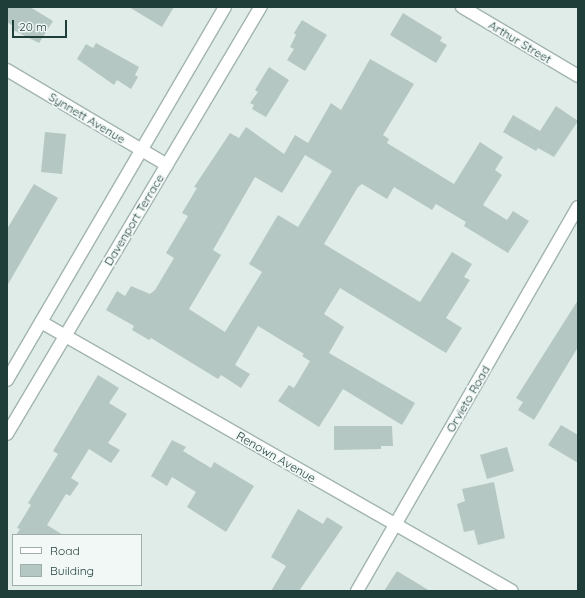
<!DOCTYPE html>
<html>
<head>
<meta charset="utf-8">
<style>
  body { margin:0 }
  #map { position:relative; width:585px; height:598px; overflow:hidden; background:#e0ece8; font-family:Quicksand,sans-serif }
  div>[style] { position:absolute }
  .building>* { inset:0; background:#b5c7c2 }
  .roads { filter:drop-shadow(1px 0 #a2b4b0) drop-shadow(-1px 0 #a2b4b0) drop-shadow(0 1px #a2b4b0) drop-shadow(0 -1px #a2b4b0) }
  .minor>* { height:12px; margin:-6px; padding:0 6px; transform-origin:6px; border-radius:6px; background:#fff }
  span { translate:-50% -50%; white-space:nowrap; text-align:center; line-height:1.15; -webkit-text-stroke:3.5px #f1f8f6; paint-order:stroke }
  .street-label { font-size:12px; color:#1f3e3a }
  .frame { position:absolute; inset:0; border:8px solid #1f3e3a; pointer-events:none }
  .legend { position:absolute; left:12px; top:534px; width:130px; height:52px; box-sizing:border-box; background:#f1f8f6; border:1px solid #9daeab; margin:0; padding:5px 7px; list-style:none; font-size:12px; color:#1f3e3a }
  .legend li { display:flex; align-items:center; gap:8px; height:20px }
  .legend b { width:20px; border:1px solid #9daeab }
  .scale { position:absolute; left:12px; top:20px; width:55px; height:18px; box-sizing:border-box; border:2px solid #1f3e3a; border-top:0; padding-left:5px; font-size:12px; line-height:14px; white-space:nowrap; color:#1f3e3a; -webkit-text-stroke:3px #f1f8f6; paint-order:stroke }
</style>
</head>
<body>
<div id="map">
  <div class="building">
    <div style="clip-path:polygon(7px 7px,30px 7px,53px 21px,39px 43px,11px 29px,13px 26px,7px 22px)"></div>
    <div style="clip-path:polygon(129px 7px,174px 7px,162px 27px)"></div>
    <div style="clip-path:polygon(403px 13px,442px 37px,440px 41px,447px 45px,436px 63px,390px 35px)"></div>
    <div style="clip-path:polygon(302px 20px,327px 35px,305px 71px,287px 60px,294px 49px,290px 47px,296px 35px,294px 33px)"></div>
    <div style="clip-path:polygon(96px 43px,139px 67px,135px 75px,138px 77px,131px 89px,117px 80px,114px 85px,77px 59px,86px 44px,93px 48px)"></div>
    <div style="clip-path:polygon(evenodd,370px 59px,414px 84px,383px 135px,389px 139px,387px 143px,454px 184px,480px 142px,503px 157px,495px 170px,502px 175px,483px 205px,507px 220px,513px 211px,529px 221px,508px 253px,464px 226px,466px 222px,436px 204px,432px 210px,394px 187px,387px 199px,362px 184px,358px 187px,324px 244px,420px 302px,452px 252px,472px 264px,464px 277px,470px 280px,446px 318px,462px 328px,446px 353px,340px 288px,324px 314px,344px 327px,329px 353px,415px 403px,402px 425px,343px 389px,319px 427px,278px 401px,289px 385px,294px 388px,310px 361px,302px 356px,304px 354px,258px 326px,235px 365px,250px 374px,241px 388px,221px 375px,218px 379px,151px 338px,149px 340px,132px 330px,134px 326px,106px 310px,117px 291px,125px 296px,131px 286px,150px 294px,155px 290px,174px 258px,166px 253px,188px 216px,182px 213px,197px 188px,194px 187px,230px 133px,239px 138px,246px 127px,284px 154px,295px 135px,308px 143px,331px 103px,341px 110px,370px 59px,305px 155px,332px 171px,298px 227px,278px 215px,249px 264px,262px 272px,225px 332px,189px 309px,221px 255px,213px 250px,255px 177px,282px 193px,305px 155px)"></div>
    <div style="clip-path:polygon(269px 67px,289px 80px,266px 117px,252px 109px,254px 105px,250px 103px,258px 92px,255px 90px)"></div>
    <div style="clip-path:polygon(556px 106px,578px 121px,554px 157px,538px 148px,536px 151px,503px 132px,513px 115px,540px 131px)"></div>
    <div style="clip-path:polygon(45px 132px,66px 134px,62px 174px,41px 172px)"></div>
    <div style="clip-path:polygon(34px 184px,58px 198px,7px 286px,7px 229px)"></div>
    <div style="clip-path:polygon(578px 300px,578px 347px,534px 420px,518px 410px,523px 402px,516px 398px)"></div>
    <div style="clip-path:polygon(98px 375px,119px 388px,109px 403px,127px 414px,108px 443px,120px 450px,111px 463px,89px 449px,71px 478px,79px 483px,70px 496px,66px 494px,47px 525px,63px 535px,16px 535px,20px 529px,17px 528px,31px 505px,28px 503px,58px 454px,53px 451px)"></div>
    <div style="clip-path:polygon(561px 425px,578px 435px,578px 463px,548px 445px)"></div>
    <div style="clip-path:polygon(334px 426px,392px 426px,393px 446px,381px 446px,381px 449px,334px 450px)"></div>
    <div style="clip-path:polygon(172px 440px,186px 447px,183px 451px,211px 468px,214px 462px,254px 486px,226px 532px,187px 507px,196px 492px,172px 477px,167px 486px,151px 476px)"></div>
    <div style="clip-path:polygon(507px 447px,514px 471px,487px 479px,480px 455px)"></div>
    <div style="clip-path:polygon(494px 482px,505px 538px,478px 545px,474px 530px,464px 532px,457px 504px,465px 501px,462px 489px)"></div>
    <div style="clip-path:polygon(298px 509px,323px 524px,327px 517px,343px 527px,299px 591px,271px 591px,286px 566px,271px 557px)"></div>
    <div style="clip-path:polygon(397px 571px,430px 591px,384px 591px)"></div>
  </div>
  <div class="roads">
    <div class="minor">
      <div style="left:462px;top:7px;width:135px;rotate:30.7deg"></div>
      <div style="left:7px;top:70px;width:186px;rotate:30.7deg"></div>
      <div style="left:41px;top:322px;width:542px;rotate:29.73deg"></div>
      <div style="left:7px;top:380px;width:432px;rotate:-59.7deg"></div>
      <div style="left:7px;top:434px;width:497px;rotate:-59.3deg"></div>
      <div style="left:357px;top:591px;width:443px;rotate:-60.1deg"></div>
    </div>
  </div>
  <div class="street-label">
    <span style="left:520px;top:42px;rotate:31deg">Arthur Street</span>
    <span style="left:87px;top:118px;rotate:31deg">Synnett Avenue</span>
    <span style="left:134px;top:220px;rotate:-59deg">Davenport Terrace</span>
    <span style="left:468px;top:399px;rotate:-60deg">Orvieto Road</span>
    <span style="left:276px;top:457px;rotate:30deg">Renown Avenue</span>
  </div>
  <div class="frame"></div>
  <ul class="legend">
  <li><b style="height:5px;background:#fff"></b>Road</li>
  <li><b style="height:11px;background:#b5c7c2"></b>Building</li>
  </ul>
  <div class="scale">20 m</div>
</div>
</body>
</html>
